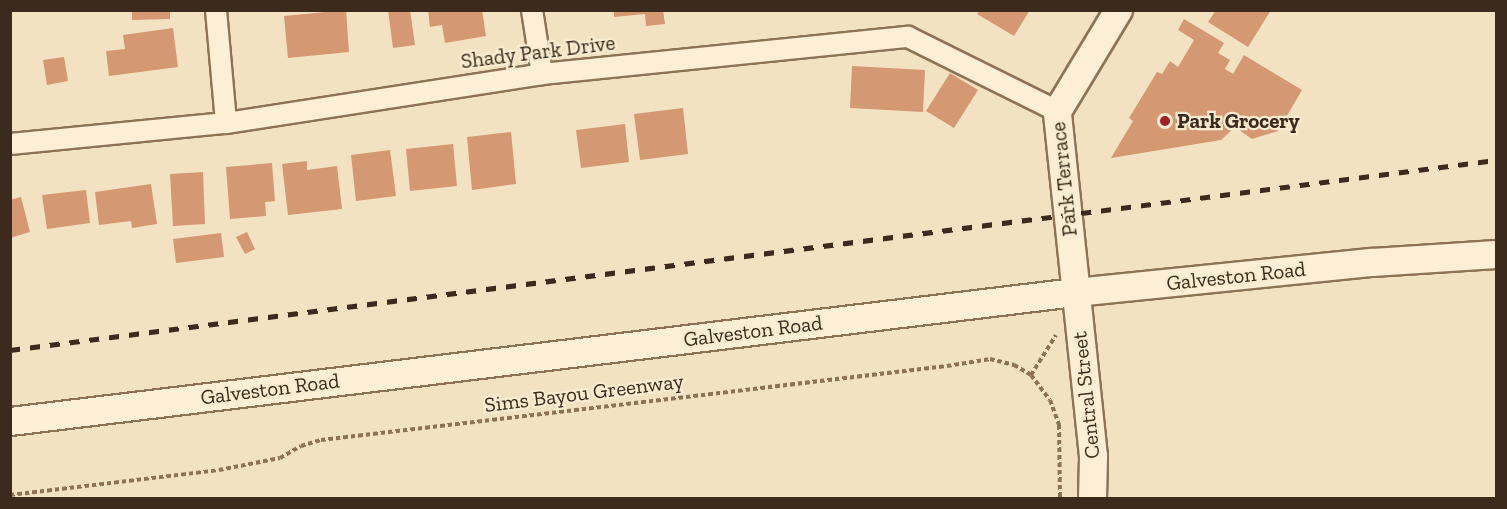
<!DOCTYPE html>
<html>
<head>
<meta charset="utf-8">
<style>
  body { margin:0 }
  #map { position:relative; width:1507px; height:509px; overflow:hidden; background:#f2e2c1; font-family:"Zilla Slab",serif }
  div>[style] { position:absolute }
  .building>* { inset:0; background:#d49873 }
  .path>* { height:4px; margin-top:-2px; transform-origin:0; background:repeating-linear-gradient(90deg,#8d7256 0 4.5px,transparent 0 7.5px) }
  .roads { filter:drop-shadow(2px 0 #8d7256) drop-shadow(-2px 0 #8d7256) drop-shadow(0 2px #8d7256) drop-shadow(0 -2px #8d7256) }
  .street>* { height:20px; margin:-10px; padding:0 10px; transform-origin:10px; border-radius:10px; background:#fcefd5 }
  .secondary>* { height:27px; margin:-13.5px; padding:0 13.5px; transform-origin:13.5px; border-radius:13.5px; background:#fcefd5 }
  .rail>* { height:4.5px; margin-top:-2.25px; transform-origin:0; background:repeating-linear-gradient(90deg,#3c2a1c 0 10px,transparent 0 20px) }
  .dots>* { width:16px; height:16px; translate:-50% -50%; box-sizing:border-box; border:3px solid #f9ecd1; border-radius:50% }
  span { translate:-50% -50%; white-space:nowrap; text-align:center; line-height:1.15; -webkit-text-stroke:4.5px #f9ecd1; paint-order:stroke }
  .street-label { font-size:21px; color:#3c2a1c }
  .poi-label { font-size:21px; color:#3c2a1c; font-weight:700 }
  .left { translate:0 -50%; text-align:left }
  .frame { position:absolute; inset:0; border:12px solid #3c2a1c; pointer-events:none }
</style>
</head>
<body>
<div id="map">
  <div class="building">
    <div style="clip-path:polygon(132px 10px,170px 10px,170px 19px,132px 20px)"></div>
    <div style="clip-path:polygon(346px 10px,349px 52px,288px 58px,284px 16px)"></div>
    <div style="clip-path:polygon(388px 10px,410px 10px,415px 45px,393px 48px)"></div>
    <div style="clip-path:polygon(428px 10px,482px 10px,486px 36px,445px 43px,442px 25px,430px 27px)"></div>
    <div style="clip-path:polygon(614px 10px,663px 10px,665px 24px,646px 26px,645px 14px,614px 17px)"></div>
    <div style="clip-path:polygon(980px 10px,1030px 10px,1014px 36px,977px 14px)"></div>
    <div style="clip-path:polygon(1216px 10px,1271px 10px,1248px 47px,1208px 22px)"></div>
    <div style="clip-path:polygon(1184px 19px,1224px 43px,1218px 53px,1230px 60px,1225px 69px,1233px 74px,1244px 55px,1302px 90px,1278px 131px,1252px 139px,1235px 127px,1221px 140px,1111px 158px,1133px 121px,1129px 118px,1157px 72px,1162px 74px,1170px 61px,1178px 67px,1194px 40px,1178px 30px)"></div>
    <div style="clip-path:polygon(173px 28px,178px 67px,109px 76px,106px 51px,125px 49px,123px 35px)"></div>
    <div style="clip-path:polygon(64px 57px,68px 81px,47px 85px,43px 60px)"></div>
    <div style="clip-path:polygon(852px 66px,925px 70px,923px 112px,850px 108px)"></div>
    <div style="clip-path:polygon(950px 73px,978px 90px,954px 128px,926px 111px)"></div>
    <div style="clip-path:polygon(683px 108px,688px 154px,640px 160px,634px 114px)"></div>
    <div style="clip-path:polygon(625px 124px,629px 162px,581px 168px,576px 130px)"></div>
    <div style="clip-path:polygon(511px 132px,516px 184px,472px 190px,467px 137px)"></div>
    <div style="clip-path:polygon(453px 144px,457px 186px,410px 191px,406px 149px)"></div>
    <div style="clip-path:polygon(390px 150px,396px 196px,356px 201px,351px 155px)"></div>
    <div style="clip-path:polygon(307px 161px,307px 170px,337px 166px,342px 209px,288px 215px,282px 164px)"></div>
    <div style="clip-path:polygon(272px 163px,275px 201px,265px 202px,266px 216px,230px 219px,226px 167px)"></div>
    <div style="clip-path:polygon(203px 172px,205px 224px,173px 226px,170px 174px)"></div>
    <div style="clip-path:polygon(151px 184px,157px 224px,132px 228px,131px 221px,99px 225px,95px 192px)"></div>
    <div style="clip-path:polygon(86px 190px,90px 223px,47px 229px,42px 195px)"></div>
    <div style="clip-path:polygon(21px 197px,30px 232px,10px 238px,10px 200px)"></div>
    <div style="clip-path:polygon(247px 232px,255px 249px,245px 254px,236px 237px)"></div>
    <div style="clip-path:polygon(221px 233px,224px 257px,176px 263px,173px 239px)"></div>
  </div>
  <div class="path">
    <div style="left:1031px;top:375px;width:47px;rotate:-58deg"></div>
    <div style="left:10px;top:495px;width:210px;rotate:-6.8deg"></div>
    <div style="left:219px;top:470px;width:62px;rotate:-11.1deg"></div>
    <div style="left:280px;top:458px;width:24px;rotate:-30deg"></div>
    <div style="left:301px;top:446px;width:21px;rotate:-17deg"></div>
    <div style="left:321px;top:440px;width:630px;rotate:-6.74deg"></div>
    <div style="left:947px;top:366px;width:44px;rotate:-9.2deg"></div>
    <div style="left:990px;top:359px;width:25px;rotate:14deg"></div>
    <div style="left:1014px;top:365px;width:20px;rotate:30deg"></div>
    <div style="left:1031px;top:375px;width:31px;rotate:53deg"></div>
    <div style="left:1050px;top:400px;width:27px;rotate:70deg"></div>
    <div style="left:1059px;top:425px;width:73px;rotate:89.2deg"></div>
  </div>
  <div class="roads">
    <div class="street">
      <div style="left:216px;top:10px;width:113px;rotate:84.9deg"></div>
      <div style="left:532px;top:10px;width:65px;rotate:81.1deg"></div>
      <div style="left:10px;top:144px;width:217px;rotate:-5.6deg"></div>
      <div style="left:226px;top:123px;width:320px;rotate:-8.8deg"></div>
      <div style="left:542px;top:74px;width:368px;rotate:-5.8deg"></div>
      <div style="left:908px;top:37px;width:166px;rotate:26.4deg"></div>
    </div>
    <div class="secondary">
      <div style="left:10px;top:421px;width:1073px;rotate:-6.91deg"></div>
      <div style="left:1075px;top:292px;width:299px;rotate:-5.8deg"></div>
      <div style="left:1372px;top:262px;width:124px;rotate:-3.7deg"></div>
      <div style="left:1092px;top:498px;width:42px;rotate:-88.6deg"></div>
      <div style="left:1093px;top:456px;width:347px;rotate:-96deg"></div>
      <div style="left:1057px;top:111px;width:118px;rotate:-58.9deg"></div>
    </div>
  </div>
  <div class="rail">
    <div style="left:10px;top:350px;width:1498px;rotate:-7.29deg"></div>
  </div>
  <div class="dots">
    <div style="left:1165px;top:121px;background:#a22025"></div>
  </div>
  <div class="street-label">
    <span style="left:538px;top:52px;rotate:-7deg">Shady Park Drive</span>
    <span style="left:1064px;top:179px;rotate:-96deg">Park Terrace</span>
    <span style="left:1236px;top:276px;rotate:-6deg">Galveston Road</span>
    <span style="left:753px;top:331px;rotate:-7deg">Galveston Road</span>
    <span style="left:270px;top:389px;rotate:-7deg">Galveston Road</span>
    <span style="left:584px;top:393px;rotate:-7deg">Sims Bayou Greenway</span>
    <span style="left:1086px;top:395px;rotate:-96deg">Central Street</span>
  </div>
  <div class="poi-label">
    <span class="left" style="left:1177px;top:121px">Park Grocery</span>
  </div>
  <div class="frame"></div>
</div>
</body>
</html>
